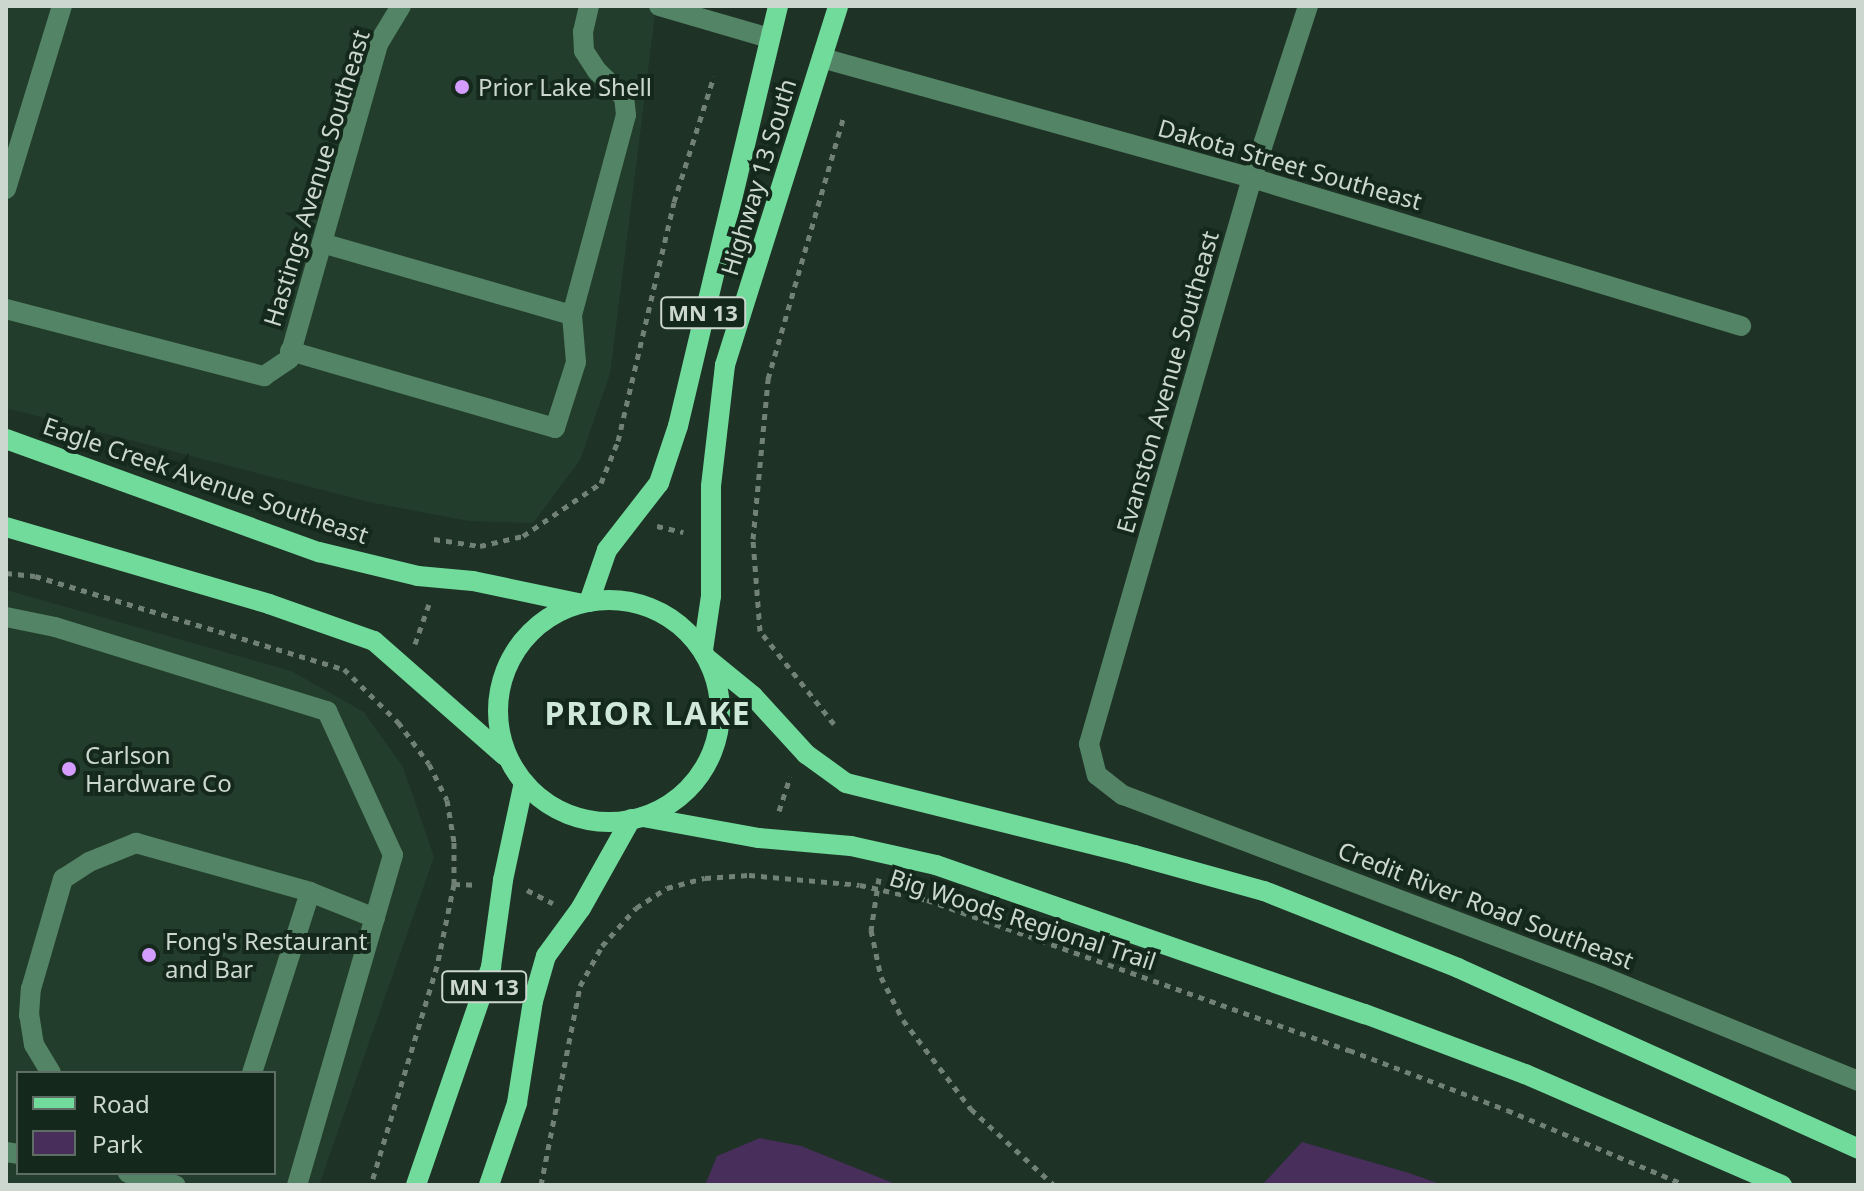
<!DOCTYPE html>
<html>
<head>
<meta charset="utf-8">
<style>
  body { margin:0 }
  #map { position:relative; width:1864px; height:1191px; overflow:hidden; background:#1f3226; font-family:"Noto Sans",sans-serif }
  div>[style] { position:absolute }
  .built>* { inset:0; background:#233d2d }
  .green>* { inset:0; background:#472e5b }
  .path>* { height:5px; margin-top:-2.5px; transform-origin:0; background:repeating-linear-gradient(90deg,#718177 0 6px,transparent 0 12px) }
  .minor>* { height:20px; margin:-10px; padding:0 10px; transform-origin:10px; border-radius:10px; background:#538465 }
  .major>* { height:20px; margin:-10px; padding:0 10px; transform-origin:10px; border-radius:10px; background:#71db9b }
  .major>.ring { margin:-10px; padding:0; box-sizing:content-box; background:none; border:20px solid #71db9b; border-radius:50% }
  .dots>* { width:22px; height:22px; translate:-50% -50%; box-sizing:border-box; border:4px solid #15281c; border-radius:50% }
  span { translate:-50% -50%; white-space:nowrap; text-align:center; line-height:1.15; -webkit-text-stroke:8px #15281c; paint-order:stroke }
  .shield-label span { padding:2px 6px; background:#15281c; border:2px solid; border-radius:6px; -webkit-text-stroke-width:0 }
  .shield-label { font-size:22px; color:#cbd7cf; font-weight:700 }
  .poi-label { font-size:24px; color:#cbd7cf }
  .left { translate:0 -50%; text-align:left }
  .street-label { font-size:24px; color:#cbd7cf }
  .district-label { font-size:32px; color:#d0e8d7; font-weight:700; letter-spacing:2px }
  .frame { position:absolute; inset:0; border:8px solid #cbd7cf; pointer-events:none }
  .legend { position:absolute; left:16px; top:1071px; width:260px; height:104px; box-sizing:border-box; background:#15281c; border:2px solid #5e6e64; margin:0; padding:10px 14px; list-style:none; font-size:24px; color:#cbd7cf }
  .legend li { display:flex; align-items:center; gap:16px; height:40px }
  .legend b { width:40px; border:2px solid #5e6e64 }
</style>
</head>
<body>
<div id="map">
  <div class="built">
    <div style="clip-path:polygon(6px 6px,656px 6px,610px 374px,580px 460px,533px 523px,469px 521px,369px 502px,6px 408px)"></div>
    <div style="clip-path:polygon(evenodd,6px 590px,291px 671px,364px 712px,403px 767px,434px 857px,319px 1185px,6px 1185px,6px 590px,18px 1073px,274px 1073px,274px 1173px,18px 1173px,18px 1073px)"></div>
  </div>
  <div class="green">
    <div style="clip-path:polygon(760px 1138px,801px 1146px,898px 1185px,705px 1185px,717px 1156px)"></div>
    <div style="clip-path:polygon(1302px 1142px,1409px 1173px,1443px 1185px,1262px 1185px)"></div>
  </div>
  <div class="path">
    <div style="left:657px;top:526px;width:27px;rotate:13deg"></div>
    <div style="left:434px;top:539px;width:47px;rotate:8.7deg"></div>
    <div style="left:480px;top:546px;width:44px;rotate:-13.1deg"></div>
    <div style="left:523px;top:536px;width:94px;rotate:-34.2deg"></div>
    <div style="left:601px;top:483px;width:45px;rotate:-68deg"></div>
    <div style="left:618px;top:441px;width:245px;rotate:-76.8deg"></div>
    <div style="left:674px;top:202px;width:132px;rotate:-72.4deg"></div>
    <div style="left:6px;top:573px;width:29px;rotate:6deg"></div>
    <div style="left:35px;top:576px;width:323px;rotate:16.8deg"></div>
    <div style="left:344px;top:669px;width:76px;rotate:44.5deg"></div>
    <div style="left:398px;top:722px;width:52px;rotate:53.6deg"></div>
    <div style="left:429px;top:764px;width:40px;rotate:63.4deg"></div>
    <div style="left:447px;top:800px;width:43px;rotate:80.5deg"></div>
    <div style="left:454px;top:842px;width:42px;rotate:90deg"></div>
    <div style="left:454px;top:884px;width:84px;rotate:101.7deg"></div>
    <div style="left:437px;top:966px;width:229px;rotate:106.8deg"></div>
    <div style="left:415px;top:644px;width:42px;rotate:-70.7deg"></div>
    <div style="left:834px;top:724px;width:119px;rotate:-128.5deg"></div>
    <div style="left:760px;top:631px;width:92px;rotate:-94.4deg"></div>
    <div style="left:753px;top:539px;width:161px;rotate:-84.6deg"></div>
    <div style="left:768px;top:379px;width:271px;rotate:-73.9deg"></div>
    <div style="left:779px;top:811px;width:36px;rotate:-72deg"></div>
    <div style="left:879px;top:878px;width:53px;rotate:98.7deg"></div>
    <div style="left:871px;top:930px;width:48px;rotate:78deg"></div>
    <div style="left:881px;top:977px;width:48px;rotate:62.9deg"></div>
    <div style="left:903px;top:1020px;width:112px;rotate:52.6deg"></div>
    <div style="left:971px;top:1109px;width:113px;rotate:42.5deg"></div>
    <div style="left:454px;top:884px;width:23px;rotate:2deg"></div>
    <div style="left:527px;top:890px;width:29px;rotate:27deg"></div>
    <div style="left:541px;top:1185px;width:203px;rotate:-78.9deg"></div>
    <div style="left:580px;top:986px;width:46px;rotate:-61.2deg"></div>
    <div style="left:602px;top:946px;width:51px;rotate:-48.2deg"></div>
    <div style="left:636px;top:908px;width:37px;rotate:-33deg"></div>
    <div style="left:667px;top:888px;width:39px;rotate:-15deg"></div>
    <div style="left:705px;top:878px;width:44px;rotate:-3.9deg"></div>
    <div style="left:749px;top:875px;width:111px;rotate:5.1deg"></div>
    <div style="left:860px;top:885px;width:69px;rotate:12.6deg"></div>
    <div style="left:927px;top:900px;width:448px;rotate:19.6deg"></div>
    <div style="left:1349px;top:1050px;width:169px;rotate:20.8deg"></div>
    <div style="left:1507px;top:1110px;width:193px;rotate:22.8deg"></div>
  </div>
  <div class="minor">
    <div style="left:659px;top:6px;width:115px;rotate:16.2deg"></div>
    <div style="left:1308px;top:6px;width:181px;rotate:108deg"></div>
    <div style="left:1252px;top:178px;width:589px;rotate:106.07deg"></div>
    <div style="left:1089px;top:744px;width:32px;rotate:76deg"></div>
    <div style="left:1097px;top:775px;width:33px;rotate:38deg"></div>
    <div style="left:1123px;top:795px;width:511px;rotate:20.74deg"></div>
    <div style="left:1601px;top:976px;width:278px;rotate:22.2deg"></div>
    <div style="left:822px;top:58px;width:446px;rotate:15.6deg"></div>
    <div style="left:1252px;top:178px;width:511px;rotate:16.84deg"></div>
    <div style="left:6px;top:189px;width:191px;rotate:-73deg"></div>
    <div style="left:322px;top:243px;width:260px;rotate:16.1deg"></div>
    <div style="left:572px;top:315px;width:207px;rotate:-74.9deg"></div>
    <div style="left:626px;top:115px;width:18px;rotate:-96deg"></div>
    <div style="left:624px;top:97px;width:37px;rotate:-136deg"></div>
    <div style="left:597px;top:71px;width:24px;rotate:-123deg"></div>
    <div style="left:584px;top:51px;width:19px;rotate:-93deg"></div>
    <div style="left:583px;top:32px;width:27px;rotate:-77deg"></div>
    <div style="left:6px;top:309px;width:267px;rotate:14.6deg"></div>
    <div style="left:264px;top:376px;width:30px;rotate:-34deg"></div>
    <div style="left:289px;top:359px;width:327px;rotate:-74.2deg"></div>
    <div style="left:378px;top:44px;width:44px;rotate:-58.8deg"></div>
    <div style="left:290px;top:351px;width:276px;rotate:16.2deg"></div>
    <div style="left:555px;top:428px;width:69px;rotate:-72.3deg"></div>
    <div style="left:576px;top:362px;width:47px;rotate:-94.9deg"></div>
    <div style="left:6px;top:617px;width:50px;rotate:11.5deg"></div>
    <div style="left:55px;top:627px;width:285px;rotate:17.2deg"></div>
    <div style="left:327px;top:711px;width:158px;rotate:65.4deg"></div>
    <div style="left:393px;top:855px;width:344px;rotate:106.2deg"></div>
    <div style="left:51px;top:1073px;width:33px;rotate:-121deg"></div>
    <div style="left:34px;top:1045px;width:30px;rotate:-99deg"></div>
    <div style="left:29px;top:1015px;width:26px;rotate:-86deg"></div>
    <div style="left:31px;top:989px;width:115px;rotate:-73.8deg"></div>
    <div style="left:63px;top:879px;width:31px;rotate:-33deg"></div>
    <div style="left:89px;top:862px;width:51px;rotate:-22deg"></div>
    <div style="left:136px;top:843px;width:181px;rotate:15.7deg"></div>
    <div style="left:252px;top:1073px;width:190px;rotate:-72.2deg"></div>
    <div style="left:310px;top:892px;width:70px;rotate:21.8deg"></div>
    <div style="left:6px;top:1152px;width:12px;rotate:9deg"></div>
    <div style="left:128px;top:1173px;width:49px;rotate:14.3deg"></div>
  </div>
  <div class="major">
    <div style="left:6px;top:439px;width:333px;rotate:19.9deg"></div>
    <div style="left:319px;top:552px;width:102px;rotate:13.6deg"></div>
    <div style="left:418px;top:576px;width:55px;rotate:5.2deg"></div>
    <div style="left:473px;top:581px;width:106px;rotate:11.9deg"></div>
    <div style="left:6px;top:527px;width:274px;rotate:16.3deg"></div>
    <div style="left:269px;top:604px;width:111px;rotate:19.4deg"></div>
    <div style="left:374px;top:641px;width:174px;rotate:41.3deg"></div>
    <div class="ring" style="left:498px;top:600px;width:202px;height:202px"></div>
    <div style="left:589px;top:602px;width:55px;rotate:-70.9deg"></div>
    <div style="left:607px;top:550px;width:85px;rotate:-52.2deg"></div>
    <div style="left:659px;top:483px;width:60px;rotate:-71.6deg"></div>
    <div style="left:678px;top:426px;width:432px;rotate:-76.6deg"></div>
    <div style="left:703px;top:650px;width:55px;rotate:-81.6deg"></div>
    <div style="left:711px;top:596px;width:110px;rotate:-90deg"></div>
    <div style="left:711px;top:486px;width:122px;rotate:-83.4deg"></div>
    <div style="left:725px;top:365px;width:376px;rotate:-72.5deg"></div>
    <div style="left:709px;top:660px;width:57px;rotate:39.3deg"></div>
    <div style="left:753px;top:696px;width:79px;rotate:47.6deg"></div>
    <div style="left:806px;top:754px;width:49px;rotate:35.9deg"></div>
    <div style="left:846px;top:783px;width:297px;rotate:14deg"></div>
    <div style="left:1134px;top:855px;width:135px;rotate:15.5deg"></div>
    <div style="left:1264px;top:891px;width:209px;rotate:21.6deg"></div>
    <div style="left:1458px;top:968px;width:439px;rotate:24.3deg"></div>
    <div style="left:643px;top:817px;width:118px;rotate:10.3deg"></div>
    <div style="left:759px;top:838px;width:92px;rotate:5deg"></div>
    <div style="left:851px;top:846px;width:87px;rotate:12.6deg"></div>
    <div style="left:936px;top:865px;width:454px;rotate:19.2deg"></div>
    <div style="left:1365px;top:1014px;width:171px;rotate:20.6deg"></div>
    <div style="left:1525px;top:1074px;width:280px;rotate:23.4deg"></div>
    <div style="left:416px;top:1185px;width:231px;rotate:-71deg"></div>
    <div style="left:491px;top:967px;width:88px;rotate:-82.1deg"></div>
    <div style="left:503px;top:880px;width:100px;rotate:-77.9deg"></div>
    <div style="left:489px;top:1185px;width:87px;rotate:-71.1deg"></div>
    <div style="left:517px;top:1103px;width:103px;rotate:-81.1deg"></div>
    <div style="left:533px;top:1001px;width:47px;rotate:-73.9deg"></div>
    <div style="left:546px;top:956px;width:59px;rotate:-53.9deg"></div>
    <div style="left:581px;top:908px;width:102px;rotate:-60.7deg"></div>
  </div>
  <div class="dots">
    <div style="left:462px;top:87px;background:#d39cfd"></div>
    <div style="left:69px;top:769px;background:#d39cfd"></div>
    <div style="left:149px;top:955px;background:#d39cfd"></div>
  </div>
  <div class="shield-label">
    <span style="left:703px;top:313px">MN 13</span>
    <span style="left:484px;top:987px">MN 13</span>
  </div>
  <div class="poi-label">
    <span class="left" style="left:478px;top:87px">Prior Lake Shell</span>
    <span class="left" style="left:85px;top:769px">Carlson<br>Hardware Co</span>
    <span class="left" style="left:165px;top:955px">Fong's Restaurant<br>and Bar</span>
  </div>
  <div class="street-label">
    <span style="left:1290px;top:164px;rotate:16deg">Dakota Street Southeast</span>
    <span style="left:758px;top:177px;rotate:-73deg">Highway 13 South</span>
    <span style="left:316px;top:178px;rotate:-73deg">Hastings Avenue Southeast</span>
    <span style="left:1167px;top:382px;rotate:-74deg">Evanston Avenue Southeast</span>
    <span style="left:206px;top:480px;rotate:19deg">Eagle Creek Avenue Southeast</span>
    <span style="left:1486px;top:905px;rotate:21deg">Credit River Road Southeast</span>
    <span style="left:1023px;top:919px;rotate:18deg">Big Woods Regional Trail</span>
  </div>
  <div class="district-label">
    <span style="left:648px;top:713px">PRIOR LAKE</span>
  </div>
  <div class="frame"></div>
  <ul class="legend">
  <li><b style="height:10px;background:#71db9b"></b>Road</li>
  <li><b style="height:22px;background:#472e5b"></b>Park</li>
  </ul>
</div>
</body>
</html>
